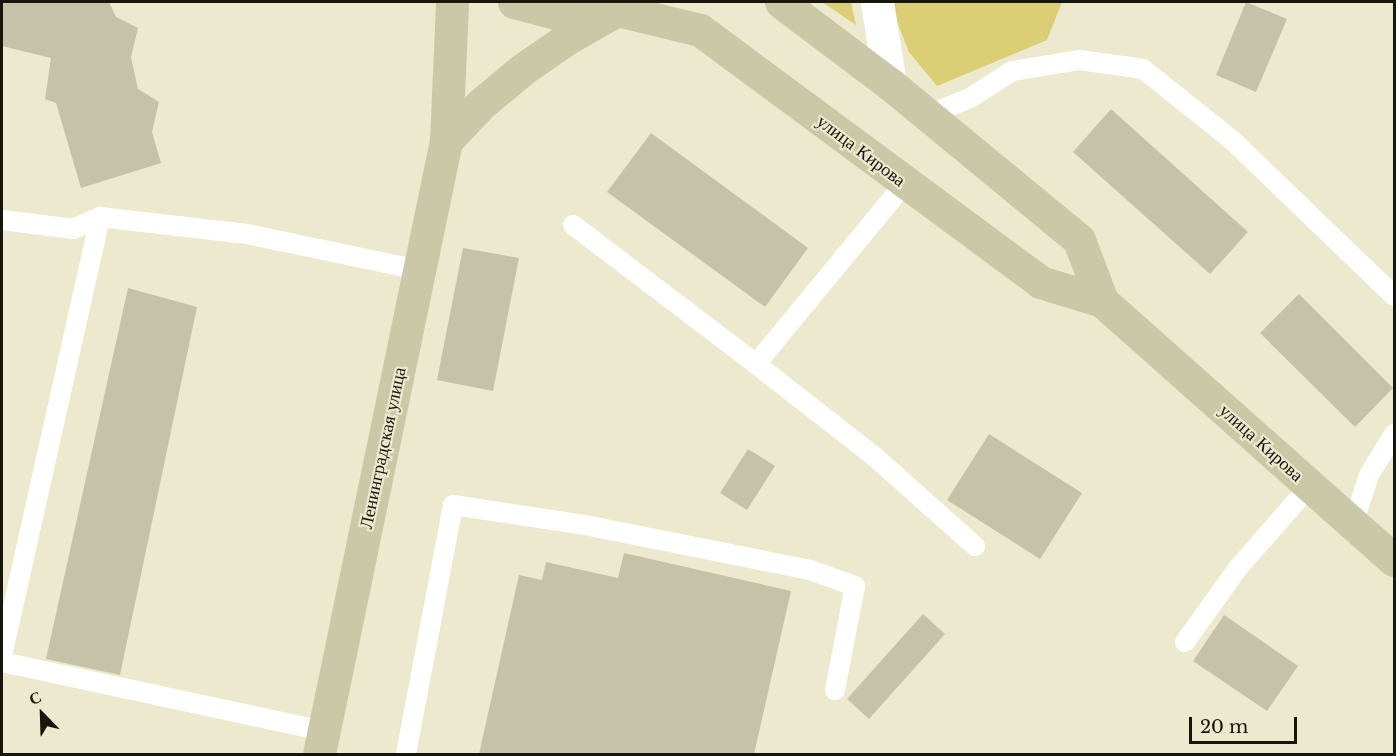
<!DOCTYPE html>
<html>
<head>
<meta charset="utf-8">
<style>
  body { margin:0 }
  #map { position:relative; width:1396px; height:756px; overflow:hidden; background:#ece9ce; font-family:"Libre Baskerville",serif }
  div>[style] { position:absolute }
  .green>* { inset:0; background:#dbce74 }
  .building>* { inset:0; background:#c5c2a8 }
  .service>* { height:20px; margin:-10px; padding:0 10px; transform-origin:10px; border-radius:10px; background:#fff }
  .tertiary>* { height:33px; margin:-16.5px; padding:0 16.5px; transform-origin:16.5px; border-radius:16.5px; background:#fff }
  .secondary>* { height:33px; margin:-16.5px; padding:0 16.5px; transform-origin:16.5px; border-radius:16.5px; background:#cbc8a8 }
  span { translate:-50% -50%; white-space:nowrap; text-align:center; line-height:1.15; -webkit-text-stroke:4.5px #ece9ce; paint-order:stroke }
  .street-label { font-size:18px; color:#17160c }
  .frame { position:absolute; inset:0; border:3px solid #17160c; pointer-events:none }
  .north { position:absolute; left:12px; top:684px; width:60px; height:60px; -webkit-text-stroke:4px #ece9ce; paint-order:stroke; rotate:337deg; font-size:16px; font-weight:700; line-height:24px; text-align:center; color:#17160c }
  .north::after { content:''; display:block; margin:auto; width:21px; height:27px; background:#17160c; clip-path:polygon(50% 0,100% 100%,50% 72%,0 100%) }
  .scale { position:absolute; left:1189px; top:717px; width:108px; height:27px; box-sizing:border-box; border:3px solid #17160c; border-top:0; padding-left:8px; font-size:18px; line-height:21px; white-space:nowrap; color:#17160c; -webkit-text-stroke:4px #ece9ce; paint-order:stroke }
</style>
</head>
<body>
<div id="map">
  <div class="green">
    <div style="clip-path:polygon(822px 2px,851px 2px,856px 25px)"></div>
    <div style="clip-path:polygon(894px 2px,1062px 2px,1047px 40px,937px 86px,909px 52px,892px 9px)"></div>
  </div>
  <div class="building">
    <div style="clip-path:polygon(2px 2px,109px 2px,116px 17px,138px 28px,131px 57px,138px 89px,159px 102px,152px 132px,161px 163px,81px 188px,56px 103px,45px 99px,51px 58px,2px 46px)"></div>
    <div style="clip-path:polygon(1246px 2px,1287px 19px,1256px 92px,1216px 75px)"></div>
    <div style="clip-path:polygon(1111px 109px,1248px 232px,1210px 274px,1073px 152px)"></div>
    <div style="clip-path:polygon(651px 133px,808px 248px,765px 307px,607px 192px)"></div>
    <div style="clip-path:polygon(463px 248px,519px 258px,493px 391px,437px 380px)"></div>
    <div style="clip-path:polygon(128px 288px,197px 307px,120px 675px,46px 659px)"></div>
    <div style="clip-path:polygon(1299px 294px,1393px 388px,1355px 427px,1260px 333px)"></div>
    <div style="clip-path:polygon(989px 434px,1082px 493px,1040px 559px,947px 500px)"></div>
    <div style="clip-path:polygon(748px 449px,775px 466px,747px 510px,720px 493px)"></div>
    <div style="clip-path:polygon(624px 553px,791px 591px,754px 754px,479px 754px,519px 575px,542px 580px,546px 562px,618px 578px)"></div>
    <div style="clip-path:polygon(923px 614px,945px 634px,869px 719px,847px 699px)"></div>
    <div style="clip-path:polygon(1224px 615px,1298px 666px,1267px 711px,1193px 661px)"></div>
  </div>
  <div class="service">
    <div style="left:928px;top:115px;width:45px;rotate:-22deg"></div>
    <div style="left:970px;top:98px;width:50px;rotate:-32.7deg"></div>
    <div style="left:1012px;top:71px;width:69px;rotate:-9.2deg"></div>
    <div style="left:1080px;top:60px;width:64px;rotate:8.1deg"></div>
    <div style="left:1143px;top:69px;width:114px;rotate:38.6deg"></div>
    <div style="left:1232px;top:140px;width:225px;rotate:43.9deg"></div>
    <div style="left:2px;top:220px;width:72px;rotate:7.2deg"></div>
    <div style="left:73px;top:229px;width:30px;rotate:-24deg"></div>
    <div style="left:100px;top:217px;width:148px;rotate:6.6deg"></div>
    <div style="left:247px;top:234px;width:177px;rotate:11.8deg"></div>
    <div style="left:573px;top:225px;width:230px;rotate:37.2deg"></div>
    <div style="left:756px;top:364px;width:151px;rotate:38deg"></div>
    <div style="left:875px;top:457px;width:134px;rotate:41.7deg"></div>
    <div style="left:756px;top:364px;width:234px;rotate:-50.5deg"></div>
    <div style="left:1353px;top:525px;width:52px;rotate:-72.3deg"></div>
    <div style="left:1369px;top:475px;width:48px;rotate:-58.6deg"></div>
    <div style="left:1185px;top:642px;width:91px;rotate:-54.4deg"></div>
    <div style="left:1238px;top:568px;width:108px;rotate:-48.8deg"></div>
    <div style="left:2px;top:656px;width:450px;rotate:-77.4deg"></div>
    <div style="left:2px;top:662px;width:330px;rotate:12.1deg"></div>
    <div style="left:406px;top:754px;width:253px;rotate:-79.3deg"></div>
    <div style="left:453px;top:505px;width:134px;rotate:8.6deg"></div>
    <div style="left:585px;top:525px;width:229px;rotate:11.3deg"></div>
    <div style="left:810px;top:570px;width:48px;rotate:19.6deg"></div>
    <div style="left:855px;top:586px;width:106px;rotate:100.9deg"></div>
  </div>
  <div class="tertiary">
    <div style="left:877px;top:2px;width:83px;rotate:81deg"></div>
  </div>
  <div class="secondary">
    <div style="left:514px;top:2px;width:55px;rotate:14.8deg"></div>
    <div style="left:567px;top:16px;width:38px;rotate:-6deg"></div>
    <div style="left:781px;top:2px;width:136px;rotate:37deg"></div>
    <div style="left:890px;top:84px;width:245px;rotate:39.5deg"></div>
    <div style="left:1079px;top:240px;width:65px;rotate:69.3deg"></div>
    <div style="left:617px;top:10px;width:85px;rotate:13.5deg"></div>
    <div style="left:700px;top:30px;width:423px;rotate:36.5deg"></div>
    <div style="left:1040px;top:282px;width:65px;rotate:17deg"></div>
    <div style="left:1102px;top:301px;width:390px;rotate:41.6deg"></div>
    <div style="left:446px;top:141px;width:51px;rotate:-46.6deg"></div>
    <div style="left:481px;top:104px;width:55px;rotate:-39.8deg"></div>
    <div style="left:523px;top:69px;width:55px;rotate:-34.6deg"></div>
    <div style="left:568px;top:38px;width:56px;rotate:-29.7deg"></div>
    <div style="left:319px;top:754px;width:626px;rotate:-78.3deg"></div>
    <div style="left:446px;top:141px;width:139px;rotate:-87.5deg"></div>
  </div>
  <div class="street-label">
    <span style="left:861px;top:151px;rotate:37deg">улица Кирова</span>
    <span style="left:1261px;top:443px;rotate:42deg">улица Кирова</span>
    <span style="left:383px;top:448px;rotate:-78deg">Ленинградская улица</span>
  </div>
  <div class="frame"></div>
  <div class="north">С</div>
  <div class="scale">20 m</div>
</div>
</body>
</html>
